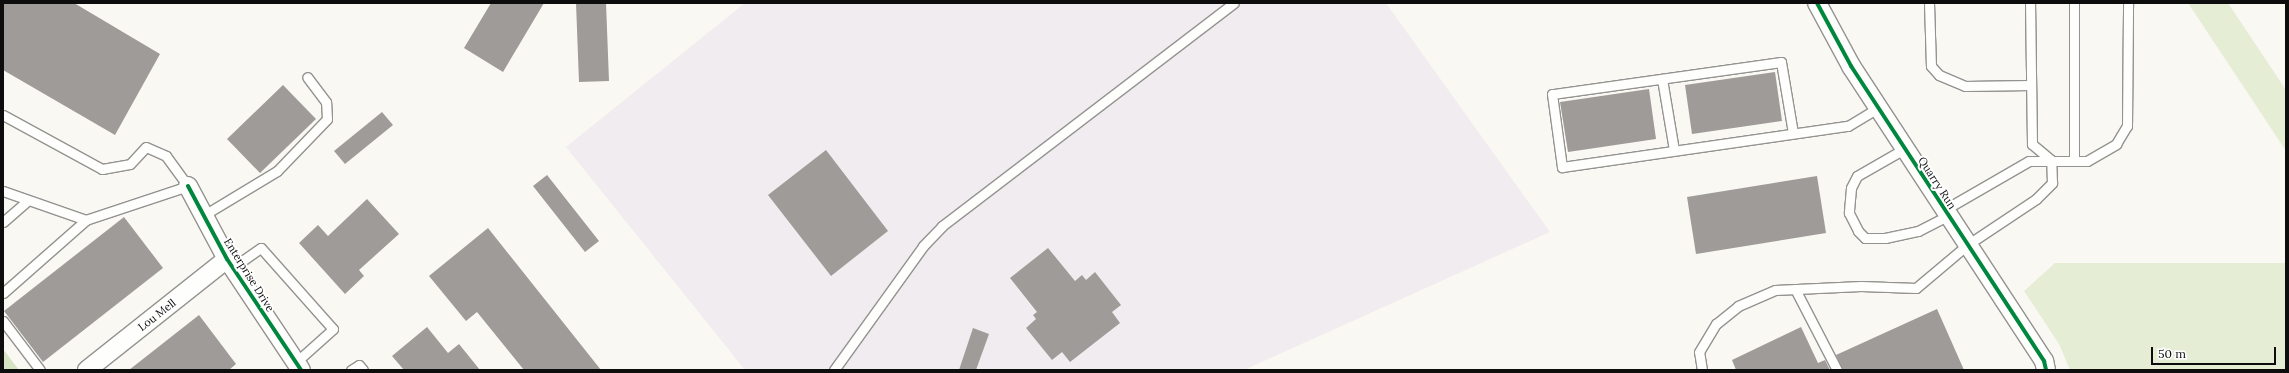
<!DOCTYPE html>
<html>
<head>
<meta charset="utf-8">
<style>
  body { margin:0 }
  #map { position:relative; width:2289px; height:373px; overflow:hidden; background:#faf8f3; font-family:Lora,serif }
  div>[style] { position:absolute }
  .industrial>* { inset:0; background:#f1ecef }
  .green>* { inset:0; background:#e6edd5 }
  .forest>* { inset:0; background:#d7e4c4 }
  .building>* { inset:0; background:#9e9b98 }
  .roads { filter:drop-shadow(1px 0 #949391) drop-shadow(-1px 0 #949391) drop-shadow(0 1px #949391) drop-shadow(0 -1px #949391) }
  .lane>* { height:9px; margin:-4.5px; padding:0 4.5px; transform-origin:4.5px; border-radius:4.5px; background:#fefefd }
  .street>* { height:18px; margin:-9px; padding:0 9px; transform-origin:9px; border-radius:9px; background:#fefefd }
  .cycleway>* { height:4px; margin:-2px; padding:0 2px; transform-origin:2px; border-radius:2px; background:#00873e }
  span { translate:-50% -50%; white-space:nowrap; text-align:center; line-height:1.15; -webkit-text-stroke:4px #fff; paint-order:stroke }
  .street-label { font-size:11px; color:#0d0d0d }
  .frame { position:absolute; inset:0; border:4px solid #0d0d0d; pointer-events:none }
  .scale { position:absolute; left:2151px; top:347px; width:125px; height:18px; box-sizing:border-box; border:2px solid #0d0d0d; border-top:0; padding-left:5px; font-size:12px; line-height:14px; white-space:nowrap; color:#0d0d0d; -webkit-text-stroke:3px #fff; paint-order:stroke }
</style>
</head>
<body>
<div id="map">
  <div class="industrial">
    <div style="clip-path:polygon(745px 3px,1386px 3px,1550px 232px,1244px 370px,745px 370px,566px 147px)"></div>
  </div>
  <div class="green">
    <div style="clip-path:polygon(2188px 3px,2228px 3px,2286px 90px,2286px 151px)"></div>
    <div style="clip-path:polygon(2055px 263px,2286px 263px,2286px 370px,2070px 370px,2059px 344px,2024px 291px)"></div>
  </div>
  <div class="forest">
    <div style="clip-path:polygon(3px 349px,19px 370px,3px 370px)"></div>
  </div>
  <div class="building">
    <div style="clip-path:polygon(3px 3px,74px 3px,160px 54px,115px 135px,3px 70px)"></div>
    <div style="clip-path:polygon(491px 3px,544px 3px,503px 72px,464px 48px)"></div>
    <div style="clip-path:polygon(576px 3px,606px 3px,609px 81px,579px 82px)"></div>
    <div style="clip-path:polygon(1775px 72px,1782px 121px,1692px 134px,1685px 85px)"></div>
    <div style="clip-path:polygon(283px 85px,316px 119px,260px 173px,227px 139px)"></div>
    <div style="clip-path:polygon(1649px 89px,1656px 139px,1568px 152px,1560px 102px)"></div>
    <div style="clip-path:polygon(382px 112px,393px 125px,345px 164px,334px 151px)"></div>
    <div style="clip-path:polygon(826px 150px,888px 231px,831px 276px,768px 195px)"></div>
    <div style="clip-path:polygon(547px 175px,599px 241px,585px 252px,533px 186px)"></div>
    <div style="clip-path:polygon(1817px 176px,1826px 233px,1696px 254px,1687px 197px)"></div>
    <div style="clip-path:polygon(367px 199px,399px 234px,359px 270px,364px 276px,345px 294px,299px 243px,318px 225px,328px 236px)"></div>
    <div style="clip-path:polygon(124px 217px,163px 268px,43px 362px,4px 311px)"></div>
    <div style="clip-path:polygon(488px 228px,601px 370px,524px 370px,477px 312px,466px 321px,429px 276px)"></div>
    <div style="clip-path:polygon(1048px 248px,1075px 281px,1082px 275px,1086px 280px,1095px 272px,1121px 305px,1112px 312px,1120px 323px,1070px 362px,1062px 352px,1052px 360px,1026px 328px,1036px 319px,1033px 315px,1037px 312px,1010px 278px)"></div>
    <div style="clip-path:polygon(1937px 309px,1964px 370px,1843px 370px,1836px 355px)"></div>
    <div style="clip-path:polygon(199px 315px,236px 364px,229px 370px,129px 370px)"></div>
    <div style="clip-path:polygon(427px 327px,448px 353px,459px 344px,480px 370px,404px 370px,392px 356px)"></div>
    <div style="clip-path:polygon(1801px 327px,1818px 363px,1825px 360px,1830px 370px,1736px 370px,1732px 360px)"></div>
    <div style="clip-path:polygon(973px 328px,989px 334px,976px 370px,959px 370px)"></div>
  </div>
  <div class="roads">
    <div class="lane">
      <div style="left:1929px;top:3px;width:63px;rotate:88.2deg"></div>
      <div style="left:1931px;top:66px;width:12px;rotate:48deg"></div>
      <div style="left:1939px;top:75px;width:28px;rotate:23deg"></div>
      <div style="left:1965px;top:86px;width:66px;rotate:-0.9deg"></div>
      <div style="left:2074px;top:3px;width:157px;rotate:90deg"></div>
      <div style="left:1662px;top:79px;width:72px;rotate:80.4deg"></div>
      <div style="left:3px;top:115px;width:113px;rotate:28.6deg"></div>
      <div style="left:102px;top:169px;width:28px;rotate:-10deg"></div>
      <div style="left:130px;top:164px;width:23px;rotate:-47deg"></div>
      <div style="left:146px;top:147px;width:22px;rotate:24deg"></div>
      <div style="left:166px;top:156px;width:37px;rotate:54deg"></div>
      <div style="left:188px;top:186px;width:108px;rotate:161.6deg"></div>
      <div style="left:86px;top:220px;width:88px;rotate:-160.7deg"></div>
      <div style="left:1793px;top:133px;width:72px;rotate:-99.6deg"></div>
      <div style="left:1781px;top:62px;width:231px;rotate:172deg"></div>
      <div style="left:1552px;top:94px;width:74px;rotate:82.2deg"></div>
      <div style="left:1562px;top:167px;width:289px;rotate:-8.2deg"></div>
      <div style="left:1848px;top:126px;width:35px;rotate:-31deg"></div>
      <div style="left:1904px;top:149px;width:54px;rotate:150.1deg"></div>
      <div style="left:1857px;top:176px;width:13px;rotate:117deg"></div>
      <div style="left:1851px;top:188px;width:25px;rotate:95deg"></div>
      <div style="left:1849px;top:213px;width:20px;rotate:63deg"></div>
      <div style="left:1858px;top:231px;width:10px;rotate:45deg"></div>
      <div style="left:1865px;top:238px;width:20px"></div>
      <div style="left:1885px;top:238px;width:34px;rotate:-12deg"></div>
      <div style="left:1918px;top:231px;width:34px;rotate:-27deg"></div>
      <div style="left:1944px;top:210px;width:98px;rotate:-30deg"></div>
      <div style="left:2029px;top:161px;width:58px"></div>
      <div style="left:2087px;top:161px;width:34px;rotate:-30deg"></div>
      <div style="left:2116px;top:144px;width:21px;rotate:-59deg"></div>
      <div style="left:2127px;top:126px;width:123px;rotate:-89.5deg"></div>
      <div style="left:204px;top:215px;width:85px;rotate:-31.1deg"></div>
      <div style="left:277px;top:171px;width:72px;rotate:-46.1deg"></div>
      <div style="left:327px;top:119px;width:17px;rotate:-93deg"></div>
      <div style="left:326px;top:102px;width:31px;rotate:-127deg"></div>
      <div style="left:3px;top:222px;width:30px;rotate:-41deg"></div>
      <div style="left:232px;top:268px;width:35px;rotate:-35deg"></div>
      <div style="left:261px;top:248px;width:108px;rotate:48.4deg"></div>
      <div style="left:333px;top:329px;width:51px;rotate:138.2deg"></div>
      <div style="left:1795px;top:289px;width:91px;rotate:62.6deg"></div>
      <div style="left:3px;top:293px;width:111px;rotate:-41.3deg"></div>
      <div style="left:3px;top:321px;width:61px;rotate:52.9deg"></div>
      <div style="left:351px;top:370px;width:9px;rotate:-32deg"></div>
      <div style="left:359px;top:365px;width:6px;rotate:51deg"></div>
      <div style="left:834px;top:370px;width:153px;rotate:-54.3deg"></div>
      <div style="left:923px;top:246px;width:28px;rotate:-46deg"></div>
      <div style="left:942px;top:226px;width:367px;rotate:-37.4deg"></div>
      <div style="left:1702px;top:370px;width:18px;rotate:-99deg"></div>
      <div style="left:1699px;top:352px;width:33px;rotate:-59deg"></div>
      <div style="left:1716px;top:324px;width:28px;rotate:-39deg"></div>
      <div style="left:1738px;top:306px;width:40px;rotate:-23.4deg"></div>
      <div style="left:1775px;top:290px;width:86px;rotate:-2.7deg"></div>
      <div style="left:1861px;top:286px;width:55px;rotate:2.1deg"></div>
      <div style="left:1916px;top:288px;width:67px;rotate:-40.1deg"></div>
      <div style="left:1967px;top:245px;width:83px;rotate:-33.7deg"></div>
      <div style="left:2036px;top:199px;width:23px;rotate:-45deg"></div>
      <div style="left:2052px;top:183px;width:23px;rotate:-92deg"></div>
      <div style="left:2051px;top:160px;width:25px;rotate:-140deg"></div>
      <div style="left:2032px;top:144px;width:141px;rotate:-90.8deg"></div>
    </div>
    <div class="street">
      <div style="left:1817px;top:3px;width:72px;rotate:61.6deg"></div>
      <div style="left:1851px;top:66px;width:353px;rotate:56.8deg"></div>
      <div style="left:2044px;top:361px;width:9px;rotate:77deg"></div>
      <div style="left:188px;top:186px;width:83px;rotate:61.9deg"></div>
      <div style="left:227px;top:259px;width:133px;rotate:56.3deg"></div>
      <div style="left:87px;top:370px;width:179px;rotate:-38.4deg"></div>
    </div>
  </div>
  <div class="cycleway">
    <div style="left:1817px;top:3px;width:72px;rotate:61.6deg"></div>
    <div style="left:1851px;top:66px;width:353px;rotate:56.8deg"></div>
    <div style="left:2044px;top:361px;width:9px;rotate:77deg"></div>
    <div style="left:188px;top:186px;width:83px;rotate:61.9deg"></div>
    <div style="left:227px;top:259px;width:133px;rotate:56.3deg"></div>
  </div>
  <div class="street-label">
    <span style="left:1937px;top:183px;rotate:57deg">Quarry Run</span>
    <span style="left:249px;top:275px;rotate:58deg">Enterprise Drive</span>
    <span style="left:157px;top:315px;rotate:-38deg">Lou Mell</span>
  </div>
  <div class="frame"></div>
  <div class="scale">50 m</div>
</div>
</body>
</html>
